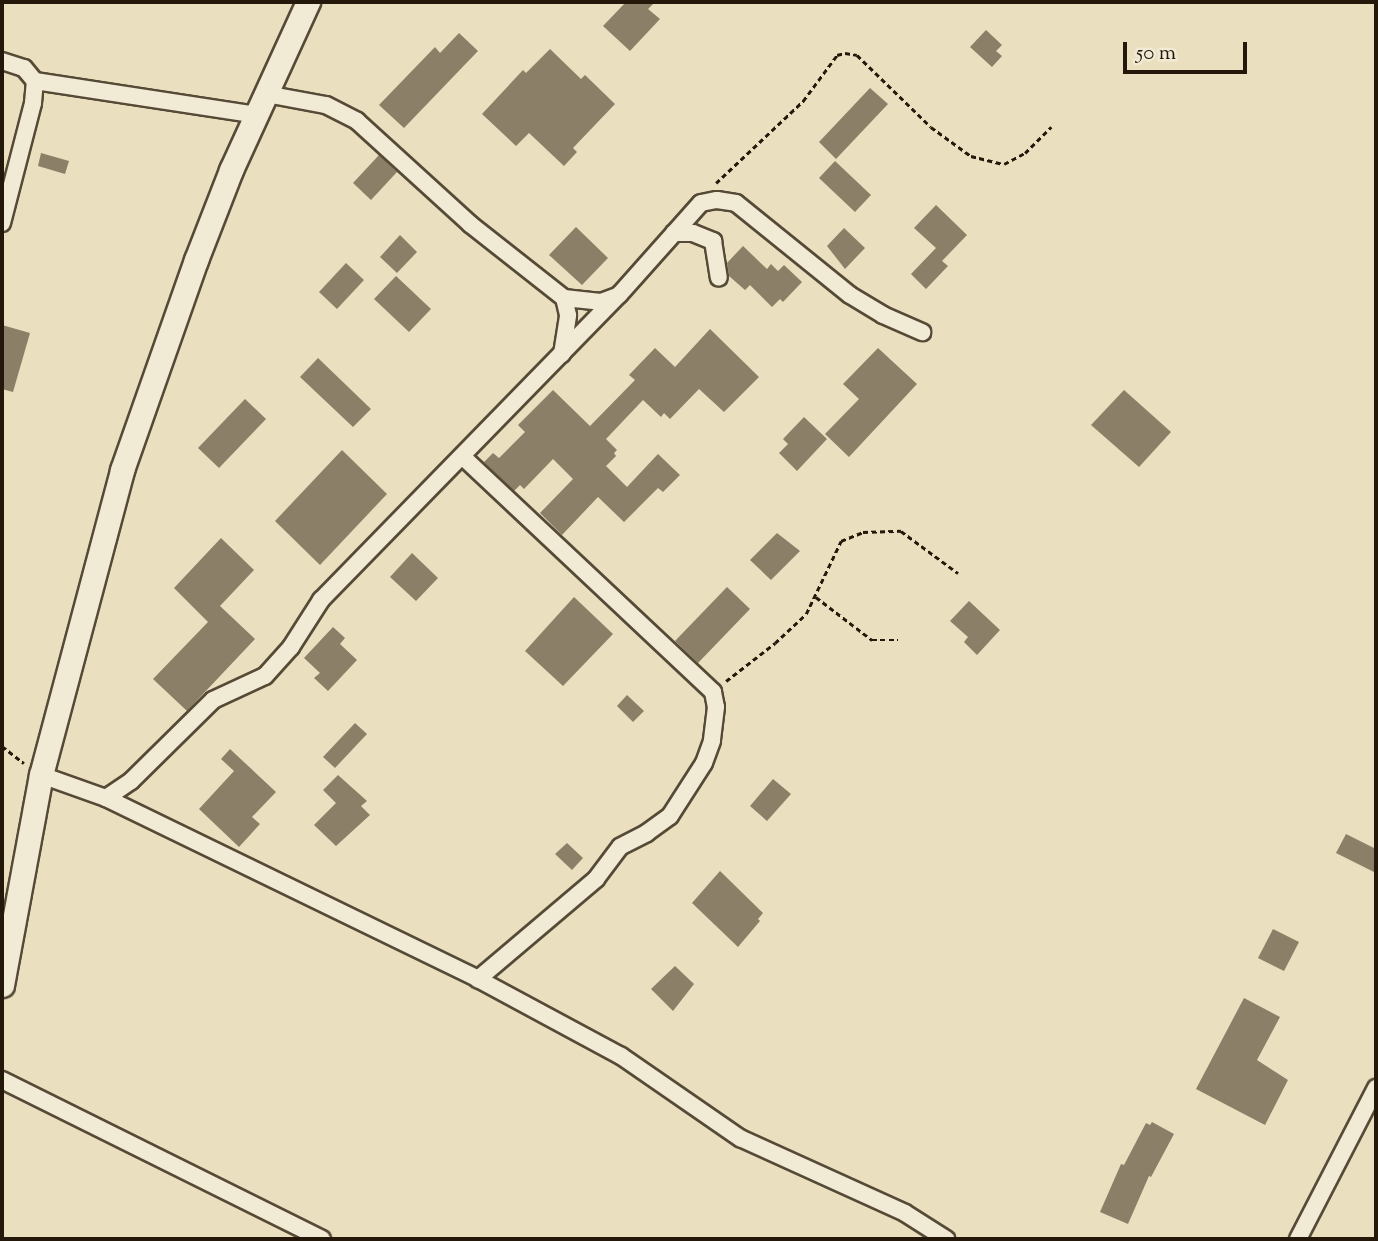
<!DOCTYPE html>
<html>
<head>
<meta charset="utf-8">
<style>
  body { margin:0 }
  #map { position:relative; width:1378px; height:1241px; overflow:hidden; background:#eadfbe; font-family:"Sorts Mill Goudy",serif }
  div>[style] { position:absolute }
  .building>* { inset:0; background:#8b7f68 }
  .path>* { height:2.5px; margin-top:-1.25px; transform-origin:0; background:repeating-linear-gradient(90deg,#24180a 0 5px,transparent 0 8.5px) }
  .roads { filter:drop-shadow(2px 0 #564a37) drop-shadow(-2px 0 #564a37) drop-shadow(0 2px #564a37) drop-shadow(0 -2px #564a37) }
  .minor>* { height:16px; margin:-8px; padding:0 8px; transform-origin:8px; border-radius:8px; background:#f1ead5 }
  .secondary>* { height:23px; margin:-11.5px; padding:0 11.5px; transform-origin:11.5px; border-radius:11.5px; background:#f1ead5 }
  span { translate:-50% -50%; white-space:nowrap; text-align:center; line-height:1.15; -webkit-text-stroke:7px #f1ead5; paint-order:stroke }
  .frame { position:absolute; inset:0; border:4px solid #24180a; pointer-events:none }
  .scale { position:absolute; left:1123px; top:42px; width:124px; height:32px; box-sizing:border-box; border:4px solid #24180a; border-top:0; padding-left:9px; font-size:21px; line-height:24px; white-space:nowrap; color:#24180a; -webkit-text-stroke:5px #f1ead5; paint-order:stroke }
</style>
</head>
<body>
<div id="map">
  <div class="building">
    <div style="clip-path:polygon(626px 2px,655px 2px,648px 9px,660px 19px,630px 51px,603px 26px)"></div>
    <div style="clip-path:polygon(986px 30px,1002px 45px,996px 51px,1002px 56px,992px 67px,970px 47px)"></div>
    <div style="clip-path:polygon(459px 33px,478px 51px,404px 128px,379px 105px,435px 47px,440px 53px)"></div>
    <div style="clip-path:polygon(550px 49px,581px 79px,585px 75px,615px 104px,573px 148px,577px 152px,564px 166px,529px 133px,516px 146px,482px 114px,523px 70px,526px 73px)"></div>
    <div style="clip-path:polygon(870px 88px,888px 104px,836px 159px,819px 142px)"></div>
    <div style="clip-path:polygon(41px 153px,69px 161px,65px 174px,38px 166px)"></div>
    <div style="clip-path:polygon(379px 155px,397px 172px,371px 200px,353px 183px)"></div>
    <div style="clip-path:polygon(835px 161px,871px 195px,855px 212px,819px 178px)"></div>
    <div style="clip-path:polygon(936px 205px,967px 235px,942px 261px,948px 266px,926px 289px,911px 274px,936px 248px,914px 228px)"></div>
    <div style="clip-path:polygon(576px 227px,608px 258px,582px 285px,549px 255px)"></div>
    <div style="clip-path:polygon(844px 228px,865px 248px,845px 269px,827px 246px)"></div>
    <div style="clip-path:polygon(400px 235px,417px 252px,397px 273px,380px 257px)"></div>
    <div style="clip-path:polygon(743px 246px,767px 269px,771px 264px,778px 271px,784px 265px,802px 282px,783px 302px,780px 299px,772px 307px,750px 285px,745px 290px,729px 276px,727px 263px)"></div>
    <div style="clip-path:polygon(346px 263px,364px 280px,337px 309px,319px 292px)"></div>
    <div style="clip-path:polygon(396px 276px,431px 309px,409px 332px,374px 299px)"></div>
    <div style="clip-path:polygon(2px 325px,30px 333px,13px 392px,2px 389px)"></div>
    <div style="clip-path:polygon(710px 329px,759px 377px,724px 412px,699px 389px,670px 419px,664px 413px,661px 417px,643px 400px,606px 439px,617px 450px,614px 453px,616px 456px,606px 466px,627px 487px,658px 454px,680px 475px,663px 492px,658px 488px,624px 522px,598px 497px,562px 535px,540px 513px,573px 479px,553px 459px,524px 489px,520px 485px,514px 491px,484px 462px,493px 453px,499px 458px,525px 432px,518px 425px,553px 390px,590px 426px,635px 380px,629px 375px,655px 348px,675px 367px)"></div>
    <div style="clip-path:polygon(878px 348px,917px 384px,849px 457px,825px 434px,859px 399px,843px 384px)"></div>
    <div style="clip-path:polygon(318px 358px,371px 409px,353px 427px,300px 377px)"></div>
    <div style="clip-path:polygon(1124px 390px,1171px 432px,1139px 467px,1091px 425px)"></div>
    <div style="clip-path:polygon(245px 399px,266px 419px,219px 468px,198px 448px)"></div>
    <div style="clip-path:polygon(804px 417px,827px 439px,797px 471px,779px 453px,788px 444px,783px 439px)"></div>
    <div style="clip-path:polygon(342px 450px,387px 494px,320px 565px,275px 521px)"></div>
    <div style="clip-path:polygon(777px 533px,800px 551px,771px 580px,750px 560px)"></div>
    <div style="clip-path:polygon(221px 538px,254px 570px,220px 606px,255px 639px,187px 711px,153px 679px,208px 622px,174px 588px)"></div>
    <div style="clip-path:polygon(412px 553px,438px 578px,416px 601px,390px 577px)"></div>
    <div style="clip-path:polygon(727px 587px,750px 609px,698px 663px,675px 641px)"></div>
    <div style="clip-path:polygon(574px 597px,613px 634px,563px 686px,525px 651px)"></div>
    <div style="clip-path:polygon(969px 601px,1000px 630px,977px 655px,964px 642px,968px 637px,950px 621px)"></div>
    <div style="clip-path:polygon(333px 627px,345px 638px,340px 644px,357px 660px,328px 691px,314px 678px,320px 673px,304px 658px)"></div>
    <div style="clip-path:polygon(627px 695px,644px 711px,633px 722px,617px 706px)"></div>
    <div style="clip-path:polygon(355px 723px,367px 734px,335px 768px,323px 757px)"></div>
    <div style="clip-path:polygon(230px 749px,276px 792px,252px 817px,260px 824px,239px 847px,199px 809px,234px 771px,221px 759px)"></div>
    <div style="clip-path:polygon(338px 775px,367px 801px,361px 806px,370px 815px,336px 846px,314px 825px,336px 803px,323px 790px)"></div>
    <div style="clip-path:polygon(773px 779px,791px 794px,767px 821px,750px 806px)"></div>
    <div style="clip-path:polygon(1346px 834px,1376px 849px,1376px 873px,1336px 853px)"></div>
    <div style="clip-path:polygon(567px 843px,583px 858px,572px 870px,555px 854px)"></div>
    <div style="clip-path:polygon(720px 871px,763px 913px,758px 919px,760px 921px,738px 947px,692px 903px)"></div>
    <div style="clip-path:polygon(1273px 929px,1299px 942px,1284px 971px,1258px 958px)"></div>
    <div style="clip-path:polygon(675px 966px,694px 984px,673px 1011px,651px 989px)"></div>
    <div style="clip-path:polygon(1244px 998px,1280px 1017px,1257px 1060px,1288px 1080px,1265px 1125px,1196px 1089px)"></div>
    <div style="clip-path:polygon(1152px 1122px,1174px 1134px,1151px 1177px,1149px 1176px,1128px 1224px,1100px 1212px,1121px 1164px,1124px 1165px,1146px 1123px,1150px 1125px)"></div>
  </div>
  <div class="path">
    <div style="left:716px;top:183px;width:120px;rotate:-43.3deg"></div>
    <div style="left:803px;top:101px;width:57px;rotate:-53.5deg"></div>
    <div style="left:837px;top:55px;width:8px;rotate:-14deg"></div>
    <div style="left:845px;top:53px;width:12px;rotate:9deg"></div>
    <div style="left:857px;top:55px;width:103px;rotate:44.2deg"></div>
    <div style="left:931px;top:127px;width:49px;rotate:35.9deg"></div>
    <div style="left:971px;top:156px;width:34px;rotate:14deg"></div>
    <div style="left:1004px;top:164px;width:24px;rotate:-28deg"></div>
    <div style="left:1025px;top:153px;width:37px;rotate:-45deg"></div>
    <div style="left:816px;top:597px;width:71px;rotate:37.5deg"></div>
    <div style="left:872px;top:640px;width:26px"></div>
    <div style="left:726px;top:681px;width:62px;rotate:-37.8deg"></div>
    <div style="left:775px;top:643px;width:42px;rotate:-43.1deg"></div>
    <div style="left:806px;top:614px;width:81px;rotate:-64.4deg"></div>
    <div style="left:841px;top:541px;width:24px;rotate:-22deg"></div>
    <div style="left:863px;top:532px;width:38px;rotate:-2deg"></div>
    <div style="left:901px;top:531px;width:71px;rotate:36.4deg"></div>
    <div style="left:2px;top:746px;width:28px;rotate:38deg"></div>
  </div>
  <div class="roads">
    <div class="minor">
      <div style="left:2px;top:61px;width:23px;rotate:18deg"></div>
      <div style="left:24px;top:68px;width:17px;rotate:50deg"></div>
      <div style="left:35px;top:81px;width:224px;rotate:8.7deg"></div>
      <div style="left:266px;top:94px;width:61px;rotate:10.4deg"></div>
      <div style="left:326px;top:105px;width:35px;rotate:27deg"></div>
      <div style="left:357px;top:121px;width:153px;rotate:42.3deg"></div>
      <div style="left:470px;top:224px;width:120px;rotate:38.2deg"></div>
      <div style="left:564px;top:298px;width:37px;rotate:6deg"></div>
      <div style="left:601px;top:302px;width:15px;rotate:-20deg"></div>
      <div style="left:2px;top:223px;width:124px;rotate:-75.5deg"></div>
      <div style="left:33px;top:103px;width:22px;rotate:-85deg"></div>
      <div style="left:674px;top:233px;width:19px"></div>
      <div style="left:693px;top:233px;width:22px;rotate:22deg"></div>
      <div style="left:713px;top:241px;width:37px;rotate:81deg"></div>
      <div style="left:562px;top:354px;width:39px;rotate:-81deg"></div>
      <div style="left:568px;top:315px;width:17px;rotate:-103deg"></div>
      <div style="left:463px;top:457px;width:343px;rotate:43.2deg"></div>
      <div style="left:713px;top:692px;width:15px;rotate:79deg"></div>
      <div style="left:716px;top:707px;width:34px;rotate:97deg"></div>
      <div style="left:712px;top:741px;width:23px;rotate:110deg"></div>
      <div style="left:704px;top:763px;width:63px;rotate:122.7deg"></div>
      <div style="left:670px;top:816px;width:29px;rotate:144deg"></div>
      <div style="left:647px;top:833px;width:30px;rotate:153deg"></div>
      <div style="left:620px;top:847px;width:40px;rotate:127deg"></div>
      <div style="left:596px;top:879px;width:155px;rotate:139.7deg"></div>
      <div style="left:41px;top:775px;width:69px;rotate:19.5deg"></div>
      <div style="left:106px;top:798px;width:414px;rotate:25.9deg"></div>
      <div style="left:478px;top:979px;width:162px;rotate:28.3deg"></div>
      <div style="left:621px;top:1056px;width:145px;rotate:34.6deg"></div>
      <div style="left:740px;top:1138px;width:181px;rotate:24.4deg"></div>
      <div style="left:905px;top:1213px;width:49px;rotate:32.4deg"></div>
      <div style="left:106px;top:798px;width:30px;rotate:-34deg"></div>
      <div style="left:131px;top:781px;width:115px;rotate:-44.6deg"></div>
      <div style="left:213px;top:700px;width:57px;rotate:-24.8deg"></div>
      <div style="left:265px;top:676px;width:39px;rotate:-48deg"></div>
      <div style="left:291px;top:647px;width:56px;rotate:-57.4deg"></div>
      <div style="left:321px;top:600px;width:426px;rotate:-45.7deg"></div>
      <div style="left:619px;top:295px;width:123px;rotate:-48.3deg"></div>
      <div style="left:701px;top:203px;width:16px;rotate:-11deg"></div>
      <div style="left:717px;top:200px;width:19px;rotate:9deg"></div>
      <div style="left:736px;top:203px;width:146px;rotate:38.9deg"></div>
      <div style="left:850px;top:295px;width:39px;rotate:31deg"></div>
      <div style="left:883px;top:315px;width:43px;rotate:23.6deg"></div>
      <div style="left:2px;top:1080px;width:357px;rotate:26.4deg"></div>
      <div style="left:1298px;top:1239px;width:170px;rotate:-62.7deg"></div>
    </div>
    <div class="secondary">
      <div style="left:2px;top:985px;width:214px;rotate:-79.5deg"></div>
      <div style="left:41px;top:775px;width:316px;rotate:-75.1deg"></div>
      <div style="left:122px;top:470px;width:223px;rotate:-70.6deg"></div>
      <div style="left:196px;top:260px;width:97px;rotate:-68.7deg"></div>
      <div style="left:231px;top:170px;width:185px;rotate:-65.4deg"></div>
    </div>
  </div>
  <div class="frame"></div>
  <div class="scale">50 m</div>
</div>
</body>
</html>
